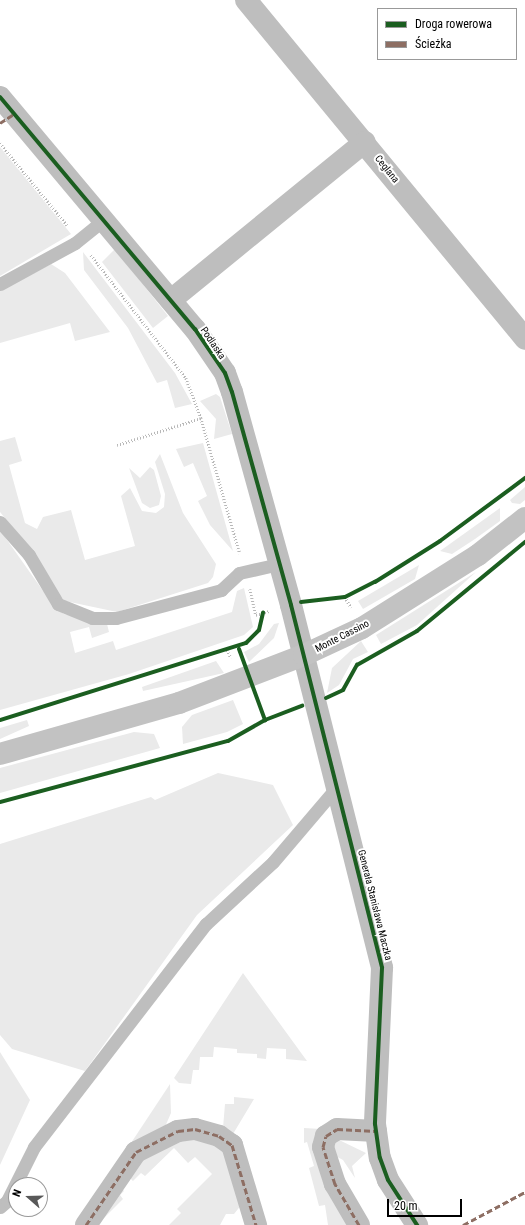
<!DOCTYPE html>
<html>
<head>
<meta charset="utf-8">
<style>
  body { margin:0 }
  #map { position:relative; width:525px; height:1225px; overflow:hidden; background:#fff; font-family:"Roboto Condensed",sans-serif }
  div>[style] { position:absolute }
  .green>* { inset:0; background:#eaeaea }
  .path>* { height:2.5px; margin-top:-1.25px; transform-origin:0; background:repeating-linear-gradient(90deg,#b8b8b8 0 1px,transparent 0 3px) }
  .service>* { height:13px; margin:-6.5px; padding:0 6.5px; transform-origin:6.5px; border-radius:6.5px; background:#bebebe }
  .minor>* { height:22px; margin:-11px; padding:0 11px; transform-origin:11px; border-radius:11px; background:#bebebe }
  .secondary>* { height:22px; margin:-11px; padding:0 11px; transform-origin:11px; border-radius:11px; background:#c2c2c2 }
  .quiet>* { height:3px; margin-top:-1.5px; transform-origin:0; background:repeating-linear-gradient(90deg,#8d6e63 0 6px,transparent 0 9px) }
  .cycleway>* { height:4px; margin:-2px; padding:0 2px; transform-origin:2px; border-radius:2px; background:#1b5e20 }
  span { translate:-50% -50%; white-space:nowrap; text-align:center; line-height:1.15; -webkit-text-stroke:4px #fff; paint-order:stroke }
  .street-label { font-size:10px; color:#000 }
  .legend { position:absolute; left:377px; top:8px; width:140px; height:52px; box-sizing:border-box; background:#fff; border:1px solid #999; margin:0; padding:5px 7px; list-style:none; font-size:12px; color:#000 }
  .legend li { display:flex; align-items:center; gap:8px; height:20px }
  .legend b { width:20px; border:1px solid #999 }
  .north { position:absolute; left:8px; top:1177px; width:40px; height:40px; box-sizing:border-box; background:#fff; border:1px solid #999; border-radius:50%; rotate:290deg; font-size:11px; font-weight:700; line-height:16px; text-align:center; color:#000 }
  .north::after { content:''; display:block; margin:auto; width:14px; height:18px; background:#595959; clip-path:polygon(50% 0,100% 100%,50% 72%,0 100%) }
  .scale { position:absolute; left:387px; top:1199px; width:75px; height:18px; box-sizing:border-box; border:2px solid #000; border-top:0; padding-left:5px; font-size:12px; line-height:14px; white-space:nowrap; color:#000; -webkit-text-stroke:3px #fff; paint-order:stroke }
</style>
</head>
<body>
<div id="map">
  <div class="green">
    <div style="clip-path:polygon(0 147px,71px 234px,0 276px)"></div>
    <div style="clip-path:polygon(115px 249px,168px 316px,153px 328px,102px 262px)"></div>
    <div style="clip-path:polygon(83px 252px,175px 373px,192px 404px,175px 408px,167px 380px,157px 383px,128px 328px,84px 270px)"></div>
    <div style="clip-path:polygon(51px 264px,65px 273px,110px 332px,75px 341px,70px 323px,0 343px,0 291px)"></div>
    <div style="clip-path:polygon(216px 394px,220px 397px,232px 434px,214px 439px,216px 419px,200px 401px)"></div>
    <div style="clip-path:polygon(15px 437px,22px 461px,9px 465px,25px 523px,37px 529px,43px 517px,71px 510px,85px 560px,135px 546px,121px 496px,130px 488px,142px 511px,156px 513px,164px 507px,165px 494px,155px 462px,160px 454px,183px 513px,216px 564px,213px 577px,208px 583px,117px 612px,65px 601px,55px 591px,33px 552px,0 512px,0 441px)"></div>
    <div style="clip-path:polygon(203px 443px,233px 551px,210px 525px,198px 501px,207px 496px,193px 463px,184px 467px,176px 449px)"></div>
    <div style="clip-path:polygon(150px 467px,154px 470px,161px 496px,159px 505px,150px 508px,142px 503px,129px 468px,140px 478px)"></div>
    <div style="clip-path:polygon(525px 487px,525px 500px,520px 504px,512px 503px,510px 500px)"></div>
    <div style="clip-path:polygon(500px 508px,500px 521px,475px 539px,452px 554px,440px 551px)"></div>
    <div style="clip-path:polygon(0 530px,53px 605px,64px 614px,107px 624px,109px 632px,92px 638px,89px 627px,70px 632px,75px 653px,113px 641px,116px 650px,232px 612px,237px 591px,244px 588px,253px 627px,244px 635px,129px 674px,0 710px)"></div>
    <div style="clip-path:polygon(419px 565px,415px 579px,363px 609px,358px 601px)"></div>
    <div style="clip-path:polygon(476px 572px,417px 625px,381px 644px,376px 635px)"></div>
    <div style="clip-path:polygon(279px 623px,274px 638px,249px 662px,244px 652px,259px 644px,274px 624px)"></div>
    <div style="clip-path:polygon(361px 641px,368px 652px,353px 659px,339px 685px,327px 693px,332px 668px)"></div>
    <div style="clip-path:polygon(216px 661px,224px 673px,143px 691px,142px 687px)"></div>
    <div style="clip-path:polygon(233px 700px,243px 724px,227px 732px,183px 744px,182px 727px,192px 715px)"></div>
    <div style="clip-path:polygon(27px 720px,29px 726px,0 739px,0 728px)"></div>
    <div style="clip-path:polygon(134px 732px,154px 734px,160px 748px,0 793px,0 768px)"></div>
    <div style="clip-path:polygon(218px 773px,273px 785px,293px 825px,197px 915px,85px 1071px,12px 1049px,0 1035px,0 844px,151px 797px,155px 800px)"></div>
    <div style="clip-path:polygon(243px 973px,307px 1061px,286px 1059px,286px 1049px,267px 1048px,266px 1059px,257px 1058px,257px 1054px,237px 1053px,237px 1049px,214px 1047px,213px 1057px,200px 1057px,199px 1070px,193px 1070px,191px 1084px,179px 1083px,174px 1078px)"></div>
    <div style="clip-path:polygon(0 1052px,30px 1100px,0 1165px)"></div>
    <div style="clip-path:polygon(170px 1084px,171px 1113px,164px 1129px,131px 1143px)"></div>
    <div style="clip-path:polygon(234px 1097px,254px 1099px,233px 1134px,223px 1128px,225px 1104px,234px 1104px)"></div>
    <div style="clip-path:polygon(304px 1128px,321px 1129px,351px 1225px,328px 1225px,325px 1205px,319px 1206px,309px 1168px,314px 1166px,307px 1142px,304px 1143px)"></div>
    <div style="clip-path:polygon(179px 1139px,198px 1139px,229px 1152px,242px 1204px,234px 1214px,226px 1214px,220px 1225px,169px 1225px,181px 1213px,177px 1209px,212px 1174px,195px 1157px,188px 1163px,174px 1148px,145px 1176px,141px 1173px,133px 1181px,128px 1176px,136px 1160px)"></div>
    <div style="clip-path:polygon(337px 1139px,366px 1153px,352px 1166px,355px 1178px,343px 1160px,332px 1154px,332px 1142px)"></div>
    <div style="clip-path:polygon(119px 1186px,124px 1191px,120px 1195px,123px 1199px,98px 1224px)"></div>
  </div>
  <div class="path">
    <div style="left:0;top:143px;width:106px;rotate:50.7deg"></div>
    <div style="left:91px;top:255px;width:155px;rotate:52.3deg"></div>
    <div style="left:186px;top:378px;width:43px;rotate:69.4deg"></div>
    <div style="left:201px;top:418px;width:141px;rotate:74deg"></div>
    <div style="left:117px;top:445px;width:88px;rotate:-17.8deg"></div>
    <div style="left:250px;top:589px;width:27px;rotate:77deg"></div>
    <div style="left:256px;top:615px;width:14px;rotate:-17deg"></div>
    <div style="left:345px;top:597px;width:12px;rotate:59deg"></div>
    <div style="left:227px;top:650px;width:9px;rotate:63deg"></div>
  </div>
  <div class="service">
    <div style="left:0;top:284px;width:85px;rotate:-28.7deg"></div>
    <div style="left:75px;top:243px;width:36px;rotate:-39deg"></div>
    <div style="left:0;top:522px;width:44px;rotate:48.7deg"></div>
    <div style="left:29px;top:555px;width:57px;rotate:59.4deg"></div>
    <div style="left:58px;top:604px;width:37px;rotate:22deg"></div>
    <div style="left:92px;top:618px;width:24px"></div>
    <div style="left:116px;top:618px;width:109px;rotate:-14.9deg"></div>
    <div style="left:221px;top:590px;width:25px;rotate:-43deg"></div>
    <div style="left:239px;top:573px;width:41px;rotate:-12.7deg"></div>
    <div style="left:0;top:1207px;width:9px;rotate:-41deg"></div>
    <div style="left:7px;top:1201px;width:60px;rotate:-63.4deg"></div>
    <div style="left:34px;top:1147px;width:282px;rotate:-52.4deg"></div>
    <div style="left:206px;top:924px;width:91px;rotate:-42.8deg"></div>
    <div style="left:273px;top:862px;width:97px;rotate:-49.6deg"></div>
  </div>
  <div class="minor">
    <div style="left:246px;top:0;width:439px;rotate:50.5deg"></div>
    <div style="left:0;top:97px;width:303px;rotate:50deg"></div>
    <div style="left:195px;top:329px;width:53px;rotate:55.7deg"></div>
    <div style="left:225px;top:373px;width:20px;rotate:70deg"></div>
    <div style="left:232px;top:392px;width:221px;rotate:74.5deg"></div>
    <div style="left:291px;top:605px;width:374px;rotate:75.9deg"></div>
    <div style="left:382px;top:968px;width:156px;rotate:92.6deg"></div>
    <div style="left:375px;top:1124px;width:34px;rotate:82deg"></div>
    <div style="left:380px;top:1158px;width:23px;rotate:70deg"></div>
    <div style="left:388px;top:1180px;width:54px;rotate:57.2deg"></div>
    <div style="left:171px;top:300px;width:250px;rotate:-39.2deg"></div>
    <div style="left:86px;top:1225px;width:88px;rotate:-55.6deg"></div>
    <div style="left:136px;top:1152px;width:47px;rotate:-26.6deg"></div>
    <div style="left:178px;top:1131px;width:17px;rotate:-7deg"></div>
    <div style="left:195px;top:1129px;width:25px;rotate:16deg"></div>
    <div style="left:219px;top:1136px;width:16px;rotate:35deg"></div>
    <div style="left:232px;top:1145px;width:84px;rotate:73.3deg"></div>
    <div style="left:359px;top:1225px;width:48px;rotate:-120.3deg"></div>
    <div style="left:335px;top:1184px;width:39px;rotate:-108deg"></div>
    <div style="left:323px;top:1147px;width:11px;rotate:-75deg"></div>
    <div style="left:326px;top:1136px;width:13px;rotate:-32deg"></div>
    <div style="left:337px;top:1129px;width:39px;rotate:3deg"></div>
  </div>
  <div class="secondary">
    <div style="left:0;top:754px;width:186px;rotate:-15.9deg"></div>
    <div style="left:179px;top:703px;width:134px;rotate:-21deg"></div>
    <div style="left:304px;top:655px;width:64px;rotate:-25deg"></div>
    <div style="left:362px;top:628px;width:137px;rotate:-32.2deg"></div>
    <div style="left:478px;top:555px;width:60px;rotate:-38.2deg"></div>
  </div>
  <div class="quiet">
    <div style="left:0;top:123px;width:17px;rotate:-33deg"></div>
    <div style="left:86px;top:1225px;width:88px;rotate:-55.6deg"></div>
    <div style="left:136px;top:1152px;width:47px;rotate:-26.6deg"></div>
    <div style="left:178px;top:1131px;width:17px;rotate:-7deg"></div>
    <div style="left:195px;top:1129px;width:25px;rotate:16deg"></div>
    <div style="left:219px;top:1136px;width:16px;rotate:35deg"></div>
    <div style="left:232px;top:1145px;width:84px;rotate:73.3deg"></div>
    <div style="left:359px;top:1225px;width:48px;rotate:-120.3deg"></div>
    <div style="left:335px;top:1184px;width:39px;rotate:-108deg"></div>
    <div style="left:323px;top:1147px;width:11px;rotate:-75deg"></div>
    <div style="left:326px;top:1136px;width:13px;rotate:-32deg"></div>
    <div style="left:337px;top:1129px;width:39px;rotate:3deg"></div>
    <div style="left:463px;top:1225px;width:70px;rotate:-28deg"></div>
  </div>
  <div class="cycleway">
    <div style="left:0;top:97px;width:303px;rotate:50deg"></div>
    <div style="left:195px;top:329px;width:53px;rotate:55.7deg"></div>
    <div style="left:225px;top:373px;width:20px;rotate:70deg"></div>
    <div style="left:232px;top:392px;width:221px;rotate:74.5deg"></div>
    <div style="left:291px;top:605px;width:374px;rotate:75.9deg"></div>
    <div style="left:382px;top:968px;width:156px;rotate:92.6deg"></div>
    <div style="left:375px;top:1124px;width:34px;rotate:82deg"></div>
    <div style="left:380px;top:1158px;width:23px;rotate:70deg"></div>
    <div style="left:388px;top:1180px;width:54px;rotate:57.2deg"></div>
    <div style="left:301px;top:602px;width:44px;rotate:-6.5deg"></div>
    <div style="left:345px;top:597px;width:34px;rotate:-27deg"></div>
    <div style="left:375px;top:582px;width:77px;rotate:-32.2deg"></div>
    <div style="left:440px;top:541px;width:106px;rotate:-36.5deg"></div>
    <div style="left:239px;top:649px;width:76px;rotate:69.9deg"></div>
    <div style="left:326px;top:698px;width:19px;rotate:-25deg"></div>
    <div style="left:343px;top:690px;width:29px;rotate:-61deg"></div>
    <div style="left:357px;top:665px;width:69px;rotate:-29.5deg"></div>
    <div style="left:417px;top:631px;width:140px;rotate:-39.5deg"></div>
    <div style="left:0;top:720px;width:258px;rotate:-17.4deg"></div>
    <div style="left:246px;top:643px;width:18px;rotate:-45deg"></div>
    <div style="left:259px;top:630px;width:18px;rotate:-77deg"></div>
    <div style="left:0;top:802px;width:236px;rotate:-15deg"></div>
    <div style="left:228px;top:741px;width:43px;rotate:-29.6deg"></div>
    <div style="left:265px;top:720px;width:40px;rotate:-21deg"></div>
  </div>
  <div class="street-label">
    <span style="left:387px;top:169px;rotate:51deg">Ceglana</span>
    <span style="left:213px;top:343px;rotate:56deg">Podlaska</span>
    <span style="left:342px;top:636px;rotate:-27deg">Monte Cassino</span>
    <span style="left:375px;top:905px;rotate:76deg">Generała Stanisława Maczka</span>
  </div>
  <ul class="legend">
  <li><b style="height:5px;background:#1b5e20"></b>Droga rowerowa</li>
  <li><b style="height:5px;background:#8d6e63"></b>Ścieżka</li>
  </ul>
  <div class="north">N</div>
  <div class="scale">20 m</div>
</div>
</body>
</html>
